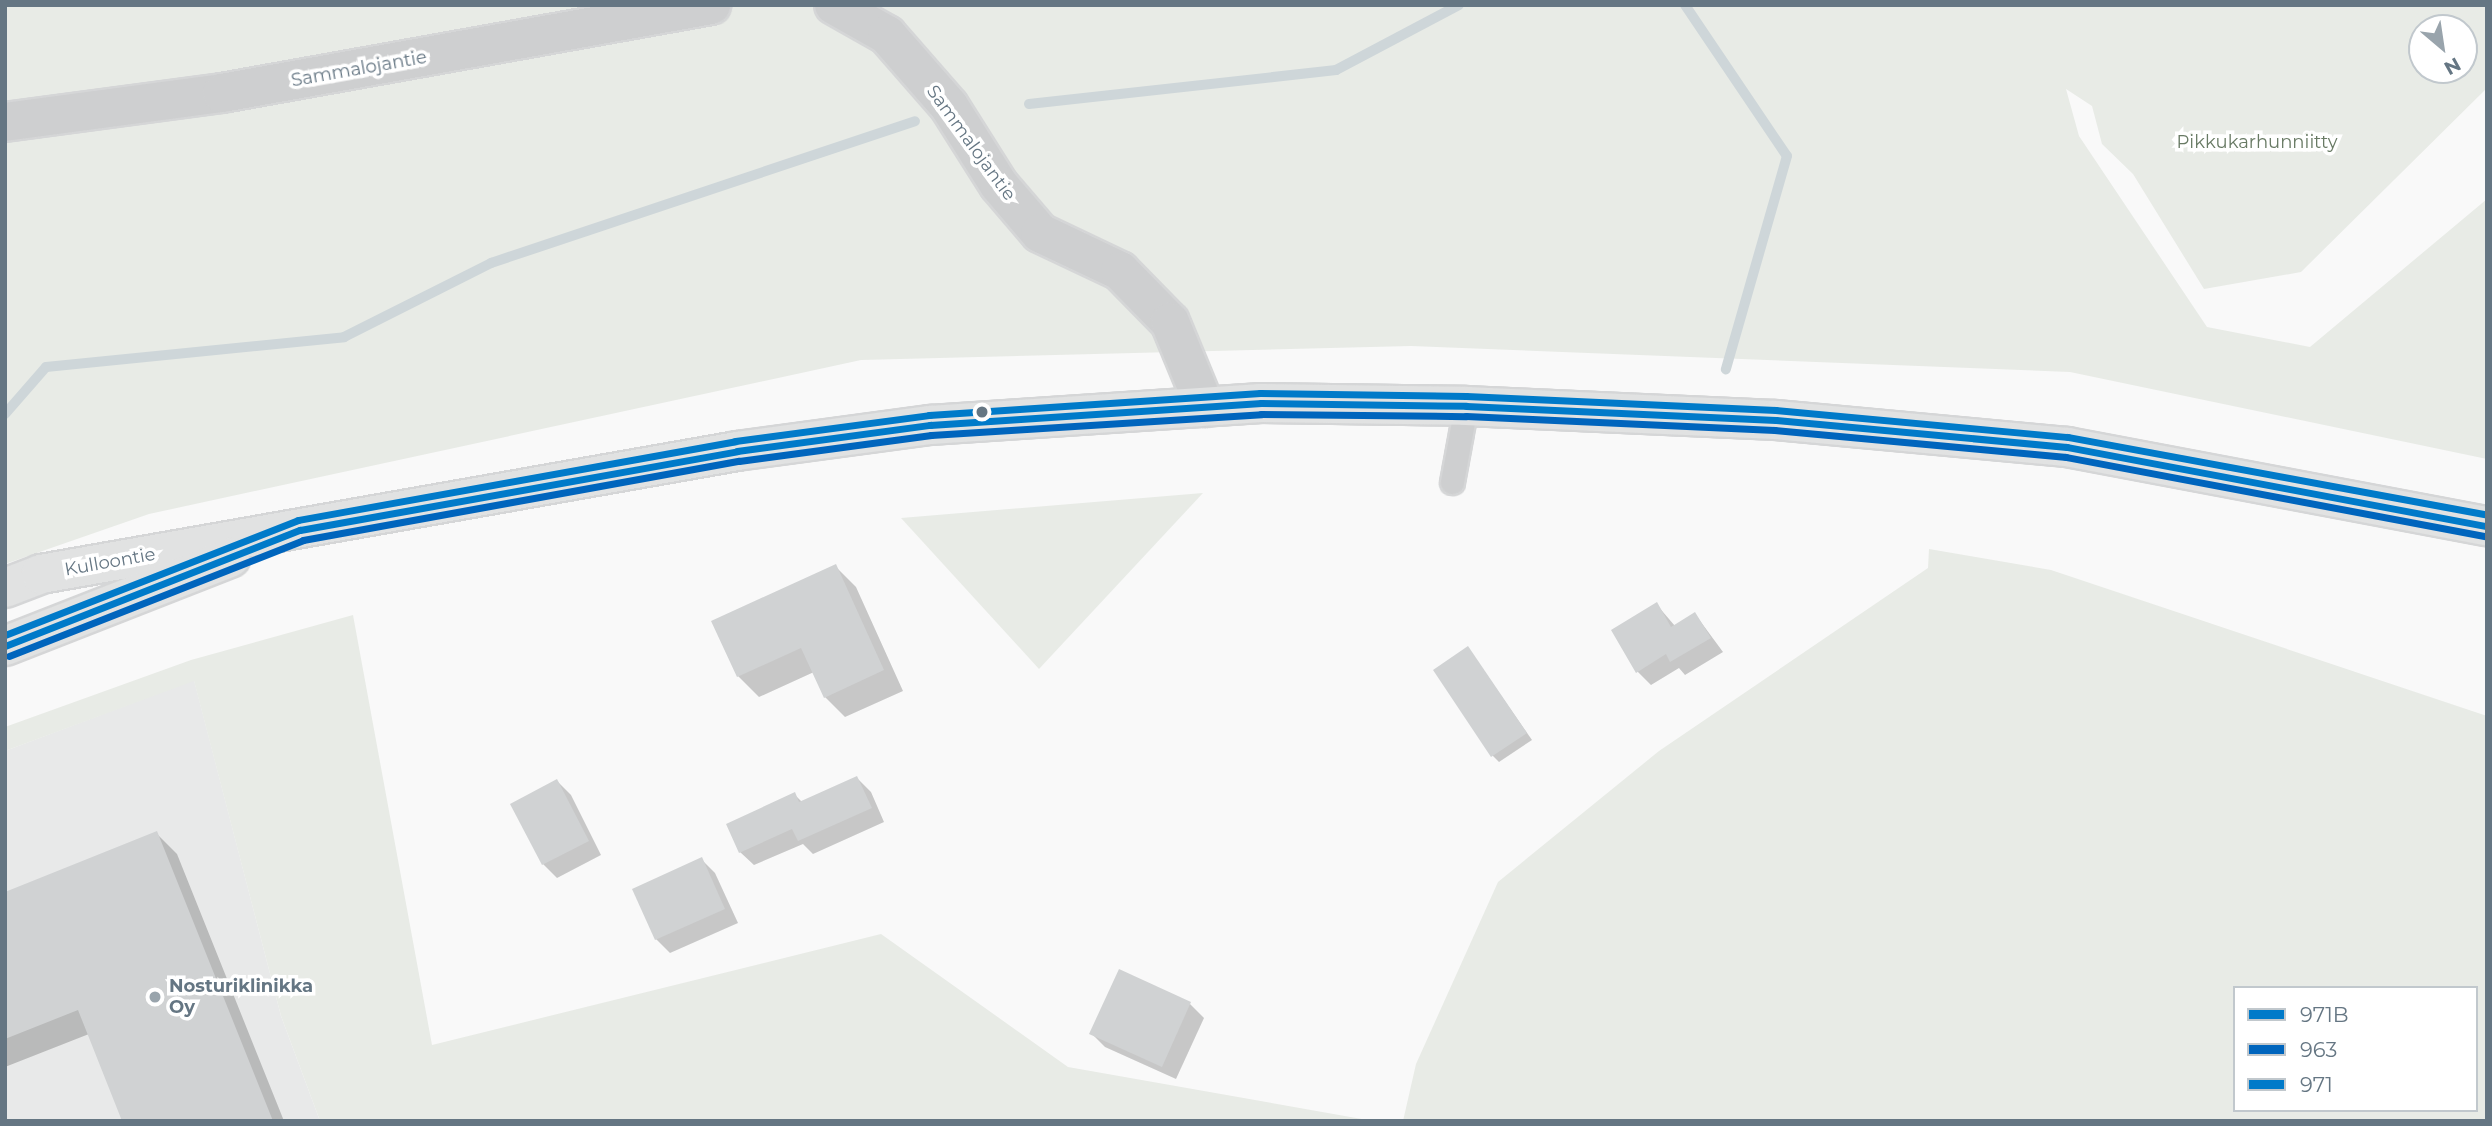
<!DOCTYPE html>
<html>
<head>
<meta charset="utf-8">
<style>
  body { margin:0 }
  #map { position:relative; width:2492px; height:1126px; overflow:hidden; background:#f9f9f9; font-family:Montserrat,sans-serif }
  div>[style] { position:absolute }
  .built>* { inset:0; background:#e8e9e9 }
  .green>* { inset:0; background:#e8ebe6 }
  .shadow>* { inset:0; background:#0003 }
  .stream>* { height:10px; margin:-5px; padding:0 5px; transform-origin:5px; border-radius:5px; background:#ced6d9 }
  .building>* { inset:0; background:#d0d2d3 }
  .roads { filter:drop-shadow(2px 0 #d5d6d7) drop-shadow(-2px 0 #d5d6d7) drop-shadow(0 2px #d5d6d7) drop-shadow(0 -2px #d5d6d7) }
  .service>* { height:23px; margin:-11.5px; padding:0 11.5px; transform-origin:11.5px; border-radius:11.5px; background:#cecfd0 }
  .minor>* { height:38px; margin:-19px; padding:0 19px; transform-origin:19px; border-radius:19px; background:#cecfd0 }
  .primary>* { height:38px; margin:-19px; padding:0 19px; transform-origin:19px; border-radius:19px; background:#e1e2e2 }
  .bus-1>* { height:7px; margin:-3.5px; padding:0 3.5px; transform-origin:3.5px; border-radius:3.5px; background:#007ac9 }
  .bus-2>* { height:7px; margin:-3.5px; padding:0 3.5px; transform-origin:3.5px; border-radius:3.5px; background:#0065bd }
  .bus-3>* { height:7px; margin:-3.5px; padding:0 3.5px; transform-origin:3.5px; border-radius:3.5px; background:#007ac9 }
  .dots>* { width:19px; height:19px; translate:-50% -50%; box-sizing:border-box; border:4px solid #fff; border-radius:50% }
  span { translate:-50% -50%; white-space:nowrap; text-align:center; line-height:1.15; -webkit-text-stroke:7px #fff; paint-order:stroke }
  .street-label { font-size:18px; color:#657683 }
  .park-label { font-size:18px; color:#687a64 }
  .poi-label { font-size:18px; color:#657683; font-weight:700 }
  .left { translate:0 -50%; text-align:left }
  .frame { position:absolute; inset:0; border:7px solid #657683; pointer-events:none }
  .legend { position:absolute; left:2233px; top:986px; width:245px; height:126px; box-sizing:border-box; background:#fff; border:2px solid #c1c8cd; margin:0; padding:9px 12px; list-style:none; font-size:21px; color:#657683 }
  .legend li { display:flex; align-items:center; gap:14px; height:35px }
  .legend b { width:35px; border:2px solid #c1c8cd }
  .north { position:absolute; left:2408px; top:14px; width:70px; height:70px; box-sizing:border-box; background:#fff; border:2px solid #c1c8cd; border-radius:50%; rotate:151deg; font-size:19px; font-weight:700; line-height:28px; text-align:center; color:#657683 }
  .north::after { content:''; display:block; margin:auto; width:24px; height:32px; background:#99a4ac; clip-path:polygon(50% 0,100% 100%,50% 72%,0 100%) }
</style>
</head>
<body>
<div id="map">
  <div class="built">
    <div style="clip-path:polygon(194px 680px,281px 1016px,320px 1121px,5px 1121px,5px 751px)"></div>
  </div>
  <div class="green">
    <div style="clip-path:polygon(evenodd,5px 5px,2487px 5px,2487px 88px,2301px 272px,2204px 289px,2133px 174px,2102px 144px,2092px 106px,2066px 89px,2079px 136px,2207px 327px,2310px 347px,2487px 199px,2487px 459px,2070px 372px,1411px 346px,861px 360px,149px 514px,5px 564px,5px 5px,2422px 28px,2464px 28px,2464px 70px,2422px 70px,2422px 28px)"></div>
    <div style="clip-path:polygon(1203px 493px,1039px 669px,901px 518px)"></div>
    <div style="clip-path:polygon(evenodd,1929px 549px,2051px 570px,2487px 716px,2487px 1121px,1403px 1121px,1416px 1064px,1498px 882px,1659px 751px,1928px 568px,1929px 549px,2235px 988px,2476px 988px,2476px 1110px,2235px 1110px,2235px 988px)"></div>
    <div style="clip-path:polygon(353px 615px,432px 1045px,881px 934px,1068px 1067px,1373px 1121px,320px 1121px,281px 1016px,194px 681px,5px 751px,5px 727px,191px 660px)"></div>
  </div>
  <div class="shadow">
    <div style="clip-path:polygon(835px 566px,856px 587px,903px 691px,845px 717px,825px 697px,814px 672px,759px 697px,738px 676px,713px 622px)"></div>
    <div style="clip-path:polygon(1657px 605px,1675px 626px,1695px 614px,1723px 652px,1685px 675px,1679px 668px,1651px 685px,1637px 671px)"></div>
    <div style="clip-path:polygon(1468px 648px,1532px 740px,1499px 762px,1493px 756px)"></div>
    <div style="clip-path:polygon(857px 778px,871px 792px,884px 822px,813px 854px,803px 844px,754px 865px,740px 852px,795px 795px,803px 803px)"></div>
    <div style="clip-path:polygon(557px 781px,571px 795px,601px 855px,557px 878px,543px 864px)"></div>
    <div style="clip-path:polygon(156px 833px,177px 854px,284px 1121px,124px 1121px,89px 1034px,5px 1067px,5px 894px)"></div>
    <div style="clip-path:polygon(702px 860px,715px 873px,738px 923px,670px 953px,656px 939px)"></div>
    <div style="clip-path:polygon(1190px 1004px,1204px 1018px,1176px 1079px,1105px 1047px,1091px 1033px)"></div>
  </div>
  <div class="stream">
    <div style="left:1685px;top:5px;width:182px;rotate:56deg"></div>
    <div style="left:1787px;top:156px;width:222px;rotate:106deg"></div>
    <div style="left:1029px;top:104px;width:309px;rotate:-6.3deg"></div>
    <div style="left:1336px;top:70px;width:139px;rotate:-27.9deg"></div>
    <div style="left:5px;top:414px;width:62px;rotate:-48.9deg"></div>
    <div style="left:46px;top:367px;width:300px;rotate:-5.7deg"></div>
    <div style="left:344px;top:337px;width:165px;rotate:-26.7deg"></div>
    <div style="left:491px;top:263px;width:447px;rotate:-18.5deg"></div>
  </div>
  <div class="building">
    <div style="clip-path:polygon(836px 564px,884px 670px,824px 698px,801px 648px,737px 677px,711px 621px)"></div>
    <div style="clip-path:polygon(1657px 602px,1671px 627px,1695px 612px,1711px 638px,1670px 662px,1666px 654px,1636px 673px,1611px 630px)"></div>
    <div style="clip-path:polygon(1468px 646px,1527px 733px,1491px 757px,1433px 670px)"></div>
    <div style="clip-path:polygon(857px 776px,872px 808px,798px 841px,792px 829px,739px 853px,726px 824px,795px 792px,799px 802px)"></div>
    <div style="clip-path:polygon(557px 779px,589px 841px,542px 865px,510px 804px)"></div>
    <div style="clip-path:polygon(157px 831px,273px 1121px,122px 1121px,78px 1010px,5px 1039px,5px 892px)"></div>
    <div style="clip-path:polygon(702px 857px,725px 909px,655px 940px,632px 889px)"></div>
    <div style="clip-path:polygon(1119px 969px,1191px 1002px,1162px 1067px,1089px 1034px)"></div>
  </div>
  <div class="roads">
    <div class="service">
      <div style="left:1452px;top:482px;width:77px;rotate:-79.6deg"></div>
    </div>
    <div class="minor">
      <div style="left:834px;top:5px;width:61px;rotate:29.5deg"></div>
      <div style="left:887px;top:35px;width:94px;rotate:48.9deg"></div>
      <div style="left:949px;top:106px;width:93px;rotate:57.7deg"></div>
      <div style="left:999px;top:185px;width:63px;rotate:49.5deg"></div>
      <div style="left:1040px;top:233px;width:89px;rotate:25.4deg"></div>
      <div style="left:1120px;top:271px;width:71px;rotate:45.6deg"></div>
      <div style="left:1170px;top:322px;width:92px;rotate:67.6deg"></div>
      <div style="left:5px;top:122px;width:219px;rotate:-7.6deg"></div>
      <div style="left:222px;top:93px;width:497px;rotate:-10.2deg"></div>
    </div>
    <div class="primary">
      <div style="left:5px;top:588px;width:39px;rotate:-21deg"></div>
      <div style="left:41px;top:574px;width:707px;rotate:-10.02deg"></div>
      <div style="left:737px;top:451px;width:195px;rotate:-7.7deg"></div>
      <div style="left:930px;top:425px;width:332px;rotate:-3.8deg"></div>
      <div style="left:1261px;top:403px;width:205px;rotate:0.8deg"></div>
      <div style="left:1466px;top:406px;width:310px;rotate:2.6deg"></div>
      <div style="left:1776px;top:420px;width:292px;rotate:5.3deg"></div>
      <div style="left:2067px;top:447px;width:427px;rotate:10.7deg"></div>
      <div style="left:5px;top:646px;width:242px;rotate:-21.4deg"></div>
    </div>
  </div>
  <div class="bus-1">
    <div style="left:5px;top:646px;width:317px;rotate:-21.5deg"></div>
    <div style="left:300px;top:530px;width:444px;rotate:-10.2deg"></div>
    <div style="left:737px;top:451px;width:195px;rotate:-7.7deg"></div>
    <div style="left:930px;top:425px;width:332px;rotate:-3.8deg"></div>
    <div style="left:1261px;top:403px;width:205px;rotate:0.8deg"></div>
    <div style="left:1466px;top:406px;width:310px;rotate:2.6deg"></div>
    <div style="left:1776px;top:420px;width:292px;rotate:5.3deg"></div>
    <div style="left:2067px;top:447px;width:427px;rotate:10.7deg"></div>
  </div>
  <div class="bus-2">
    <div style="left:9px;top:656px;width:316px;rotate:-21.5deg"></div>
    <div style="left:303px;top:540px;width:443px;rotate:-10.3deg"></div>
    <div style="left:739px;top:461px;width:194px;rotate:-7.7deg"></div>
    <div style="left:931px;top:435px;width:331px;rotate:-3.6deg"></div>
    <div style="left:1261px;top:414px;width:205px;rotate:0.6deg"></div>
    <div style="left:1466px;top:416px;width:309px;rotate:2.6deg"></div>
    <div style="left:1775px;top:430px;width:292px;rotate:5.3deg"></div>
    <div style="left:2066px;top:457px;width:426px;rotate:10.7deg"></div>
  </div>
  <div class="bus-3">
    <div style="left:5px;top:635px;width:315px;rotate:-21.4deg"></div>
    <div style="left:298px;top:520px;width:444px;rotate:-10.2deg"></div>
    <div style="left:735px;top:441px;width:196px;rotate:-7.6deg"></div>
    <div style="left:929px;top:415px;width:332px;rotate:-3.8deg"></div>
    <div style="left:1260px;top:393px;width:206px;rotate:0.8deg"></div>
    <div style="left:1466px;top:396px;width:310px;rotate:2.6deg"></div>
    <div style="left:1776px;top:410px;width:293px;rotate:5.3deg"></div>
    <div style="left:2068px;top:437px;width:426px;rotate:10.5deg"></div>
  </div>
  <div class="dots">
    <div style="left:982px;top:412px;background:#657683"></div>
    <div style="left:155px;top:997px;background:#99a4ac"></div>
  </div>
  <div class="street-label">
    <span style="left:359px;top:69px;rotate:-10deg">Sammalojantie</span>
    <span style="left:971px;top:143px;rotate:54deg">Sammalojantie</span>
    <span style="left:110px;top:562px;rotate:-10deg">Kulloontie</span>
  </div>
  <div class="park-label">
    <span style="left:2257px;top:142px">Pikkukarhunniitty</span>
  </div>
  <div class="poi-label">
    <span class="left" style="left:169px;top:997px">Nosturiklinikka<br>Oy</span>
  </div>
  <div class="frame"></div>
  <ul class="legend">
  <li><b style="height:9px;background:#007ac9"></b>971B</li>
  <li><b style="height:9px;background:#0065bd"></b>963</li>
  <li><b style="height:9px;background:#007ac9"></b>971</li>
  </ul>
  <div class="north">N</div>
</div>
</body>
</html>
